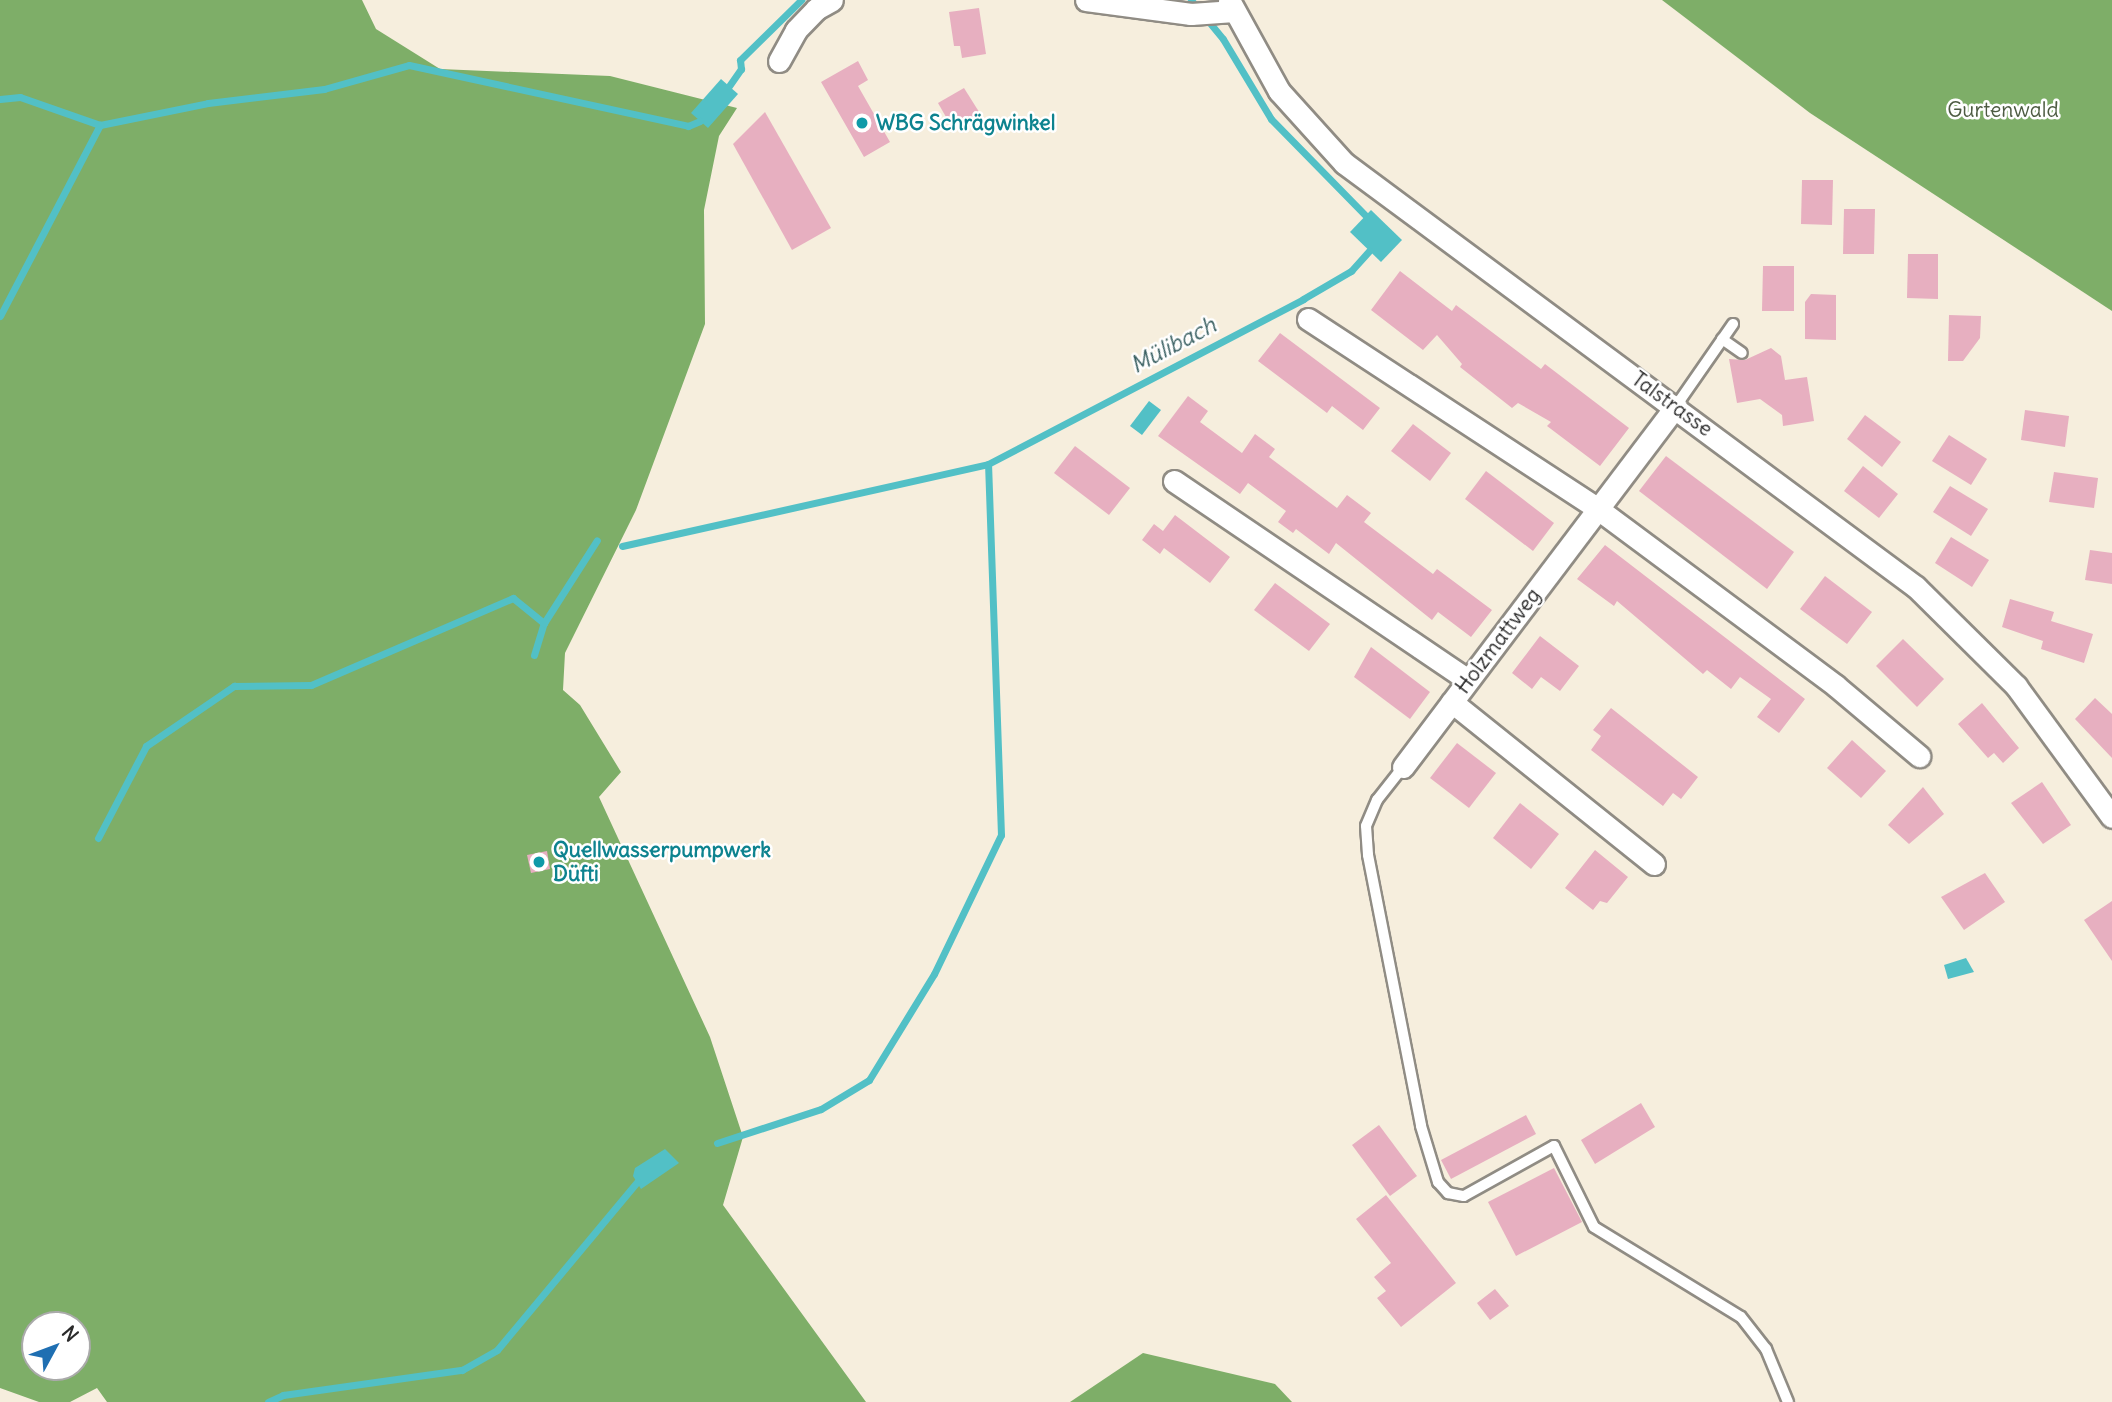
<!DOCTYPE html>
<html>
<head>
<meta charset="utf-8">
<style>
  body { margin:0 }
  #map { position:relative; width:2112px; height:1402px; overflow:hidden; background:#f6eedd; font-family:Delius,sans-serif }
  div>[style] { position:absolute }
  .forest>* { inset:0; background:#7eae68 }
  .water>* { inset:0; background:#52c0c6 }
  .stream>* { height:7px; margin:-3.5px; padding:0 3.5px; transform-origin:3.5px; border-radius:3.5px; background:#52c0c6 }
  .building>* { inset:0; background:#e7afc0 }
  .roads { filter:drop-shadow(2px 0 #908c84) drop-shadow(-2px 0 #908c84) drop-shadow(0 2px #908c84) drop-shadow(0 -2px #908c84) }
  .lane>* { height:10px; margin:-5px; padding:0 5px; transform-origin:5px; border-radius:5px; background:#fff }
  .street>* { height:21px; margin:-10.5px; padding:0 10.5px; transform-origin:10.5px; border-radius:10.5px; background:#fff }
  .dots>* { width:19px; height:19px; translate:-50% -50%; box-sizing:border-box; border:4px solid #fff; border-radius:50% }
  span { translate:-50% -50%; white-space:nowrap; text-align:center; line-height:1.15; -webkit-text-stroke:5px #fff; paint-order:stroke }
  .park-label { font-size:21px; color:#4d5b42 }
  .culture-label { font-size:21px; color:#0d838f; font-weight:700 }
  .left { translate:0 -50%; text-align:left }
  .street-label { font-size:21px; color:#2b2b2b }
  .water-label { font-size:23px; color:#395f61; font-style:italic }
  .north { position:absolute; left:21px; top:1311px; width:70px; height:70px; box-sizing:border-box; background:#fff; border:2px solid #aaa; border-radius:50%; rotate:49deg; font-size:19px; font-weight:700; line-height:28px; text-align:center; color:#2b2b2b }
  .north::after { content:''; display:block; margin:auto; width:24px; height:32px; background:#1f6fb2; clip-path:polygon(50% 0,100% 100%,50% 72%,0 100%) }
</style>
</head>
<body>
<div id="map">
  <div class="forest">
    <div style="clip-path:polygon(evenodd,0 0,362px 0,376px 29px,440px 69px,610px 76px,737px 108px,719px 136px,704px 210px,705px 324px,636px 510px,565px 653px,563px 690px,580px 705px,621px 772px,599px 797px,710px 1037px,743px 1137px,723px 1205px,866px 1402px,107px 1402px,97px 1388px,70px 1402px,39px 1402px,0 1388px,0 0,35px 1325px,77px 1325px,77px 1367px,35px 1367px,35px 1325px)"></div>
    <div style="clip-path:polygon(1662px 0,2112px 0,2112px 311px,1810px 113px)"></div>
    <div style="clip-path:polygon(1143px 1353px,1275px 1384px,1292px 1402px,1070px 1402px)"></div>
  </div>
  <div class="water">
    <div style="clip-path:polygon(721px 79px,738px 94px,708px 128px,691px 113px)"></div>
    <div style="clip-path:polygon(1371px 210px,1402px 240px,1381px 262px,1350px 232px)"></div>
    <div style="clip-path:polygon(1149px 401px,1161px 410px,1142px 435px,1130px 426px)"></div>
    <div style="clip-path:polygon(1966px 958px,1974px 972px,1948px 979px,1944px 965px)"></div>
    <div style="clip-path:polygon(665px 1149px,679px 1163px,641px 1189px,633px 1176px,635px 1168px)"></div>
  </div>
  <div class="stream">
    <div style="left:1191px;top:0;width:50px;rotate:50.6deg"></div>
    <div style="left:1223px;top:39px;width:93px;rotate:59deg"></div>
    <div style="left:1271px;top:119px;width:136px;rotate:45.6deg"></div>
    <div style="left:729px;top:86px;width:21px;rotate:-55deg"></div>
    <div style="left:741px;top:69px;width:9px;rotate:-96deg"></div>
    <div style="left:740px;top:60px;width:86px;rotate:-44.5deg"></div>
    <div style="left:0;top:99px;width:20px;rotate:-6deg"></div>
    <div style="left:20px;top:97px;width:85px;rotate:19.3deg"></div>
    <div style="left:100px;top:125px;width:110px;rotate:-11.5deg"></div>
    <div style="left:208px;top:103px;width:117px;rotate:-6.9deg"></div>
    <div style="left:324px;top:89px;width:88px;rotate:-15.8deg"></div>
    <div style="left:409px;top:65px;width:286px;rotate:12.3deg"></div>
    <div style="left:688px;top:126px;width:13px;rotate:-23deg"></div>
    <div style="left:0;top:316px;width:216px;rotate:-62.4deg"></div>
    <div style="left:622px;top:546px;width:375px;rotate:-12.6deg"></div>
    <div style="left:988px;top:464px;width:356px;rotate:-27.6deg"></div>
    <div style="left:1303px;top:299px;width:56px;rotate:-30.3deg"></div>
    <div style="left:1351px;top:271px;width:27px;rotate:-48deg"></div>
    <div style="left:534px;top:655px;width:34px;rotate:-73deg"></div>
    <div style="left:98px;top:838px;width:104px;rotate:-62.4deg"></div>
    <div style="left:146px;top:746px;width:107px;rotate:-34.3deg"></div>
    <div style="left:234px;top:686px;width:77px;rotate:-0.7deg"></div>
    <div style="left:311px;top:685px;width:220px;rotate:-23.3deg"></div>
    <div style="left:513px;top:598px;width:40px;rotate:39deg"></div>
    <div style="left:544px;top:623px;width:98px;rotate:-57.4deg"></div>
    <div style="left:717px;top:1143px;width:109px;rotate:-18.1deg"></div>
    <div style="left:821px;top:1109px;width:56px;rotate:-31.1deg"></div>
    <div style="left:869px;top:1080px;width:124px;rotate:-58.5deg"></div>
    <div style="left:934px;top:974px;width:154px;rotate:-64.3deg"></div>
    <div style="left:1001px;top:835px;width:371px;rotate:-92deg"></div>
    <div style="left:268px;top:1402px;width:17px;rotate:-25deg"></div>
    <div style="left:283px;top:1395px;width:181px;rotate:-8deg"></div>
    <div style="left:462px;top:1370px;width:40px;rotate:-29.7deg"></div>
    <div style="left:497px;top:1350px;width:219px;rotate:-50.2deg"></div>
  </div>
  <div class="building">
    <div style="clip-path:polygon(979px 8px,986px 54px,962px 58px,960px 46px,954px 46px,949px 12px)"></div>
    <div style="clip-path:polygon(858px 61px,868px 80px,858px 86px,890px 142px,864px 157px,821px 82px)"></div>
    <div style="clip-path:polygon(964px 88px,981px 115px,954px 131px,938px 103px)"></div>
    <div style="clip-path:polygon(765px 112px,831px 228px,792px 250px,733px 144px)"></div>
    <div style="clip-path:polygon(1802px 180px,1833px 180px,1832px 225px,1801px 224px)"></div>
    <div style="clip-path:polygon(1844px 209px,1875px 209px,1874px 254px,1843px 254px)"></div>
    <div style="clip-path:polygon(1908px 254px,1938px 254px,1938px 299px,1907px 298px)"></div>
    <div style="clip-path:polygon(1763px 266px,1794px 266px,1794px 311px,1762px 311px)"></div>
    <div style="clip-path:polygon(1400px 271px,1452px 311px,1456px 305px,1541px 369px,1545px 364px,1629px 428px,1600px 466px,1547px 426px,1551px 422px,1518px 403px,1512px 408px,1460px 367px,1462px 364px,1437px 335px,1423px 350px,1371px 310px)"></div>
    <div style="clip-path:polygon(1811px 294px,1836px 295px,1836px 340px,1805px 339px,1805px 302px)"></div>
    <div style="clip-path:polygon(1949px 315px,1981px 316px,1980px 338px,1963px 361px,1948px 361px)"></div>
    <div style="clip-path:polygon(1280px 333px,1380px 408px,1363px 430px,1332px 406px,1327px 413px,1258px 361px)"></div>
    <div style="clip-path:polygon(1771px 348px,1781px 356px,1785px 380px,1807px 377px,1814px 421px,1783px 426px,1782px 415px,1760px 399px,1737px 403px,1729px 359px,1745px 360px)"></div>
    <div style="clip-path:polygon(1188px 396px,1208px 411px,1200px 422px,1242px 453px,1255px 434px,1275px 449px,1269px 457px,1337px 508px,1347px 495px,1371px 513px,1364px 522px,1433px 574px,1437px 569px,1492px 610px,1471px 637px,1438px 612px,1432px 620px,1336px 543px,1329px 554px,1296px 529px,1293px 533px,1278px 522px,1286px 511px,1248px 483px,1240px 494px,1158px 436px)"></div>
    <div style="clip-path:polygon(2025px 410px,2069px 416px,2065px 447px,2021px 440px)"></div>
    <div style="clip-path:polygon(1865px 415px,1901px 442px,1882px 467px,1847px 439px)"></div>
    <div style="clip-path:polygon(1413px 424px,1451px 453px,1430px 481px,1391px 451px)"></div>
    <div style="clip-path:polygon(1949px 435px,1987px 459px,1971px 485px,1932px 461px)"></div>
    <div style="clip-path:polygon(1075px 446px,1130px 488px,1109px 515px,1054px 473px)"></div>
    <div style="clip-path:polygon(1666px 456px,1794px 552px,1767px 589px,1639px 491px)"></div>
    <div style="clip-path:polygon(1863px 466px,1898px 494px,1879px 518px,1844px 491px)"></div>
    <div style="clip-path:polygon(1486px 471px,1554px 523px,1533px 551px,1465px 499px)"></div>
    <div style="clip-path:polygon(2054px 472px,2098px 478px,2094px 508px,2049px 502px)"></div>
    <div style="clip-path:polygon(1950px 486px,1988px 509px,1971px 536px,1933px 512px)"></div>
    <div style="clip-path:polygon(1175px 515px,1230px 557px,1210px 583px,1164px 548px,1160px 554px,1142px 540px,1154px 524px,1163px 531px)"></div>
    <div style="clip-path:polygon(1951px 537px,1989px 560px,1972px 587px,1935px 563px)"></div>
    <div style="clip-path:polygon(1605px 545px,1805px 699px,1779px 733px,1757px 717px,1771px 699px,1740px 677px,1731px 689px,1707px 670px,1703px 674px,1617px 601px,1614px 606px,1577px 579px)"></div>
    <div style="clip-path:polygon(2090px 550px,2112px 553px,2112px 584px,2085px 580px)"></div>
    <div style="clip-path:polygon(1825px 576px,1872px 612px,1847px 644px,1800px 609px)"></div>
    <div style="clip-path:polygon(1275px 583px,1330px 624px,1309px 651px,1254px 610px)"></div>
    <div style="clip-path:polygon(2010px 599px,2054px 612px,2051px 621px,2093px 634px,2084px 663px,2041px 649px,2043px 641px,2002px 627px)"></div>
    <div style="clip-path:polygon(1540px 636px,1579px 666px,1560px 691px,1541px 677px,1532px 689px,1512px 673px)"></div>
    <div style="clip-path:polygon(1903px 639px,1944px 679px,1917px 707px,1876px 666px)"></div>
    <div style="clip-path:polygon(1371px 647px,1430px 692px,1410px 719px,1354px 677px)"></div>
    <div style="clip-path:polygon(2095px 698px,2112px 714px,2112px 758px,2075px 719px)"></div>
    <div style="clip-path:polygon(1982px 703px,2019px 748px,2003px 763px,1994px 753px,1988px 758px,1958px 724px)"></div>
    <div style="clip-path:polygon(1611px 708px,1698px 777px,1681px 799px,1673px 793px,1663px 806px,1591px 750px,1601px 736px,1593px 730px)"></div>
    <div style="clip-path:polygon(1852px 740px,1886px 771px,1861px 798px,1827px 768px)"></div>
    <div style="clip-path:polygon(1457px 743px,1496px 773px,1469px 808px,1430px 778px)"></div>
    <div style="clip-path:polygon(2042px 782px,2071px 825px,2043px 844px,2011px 803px)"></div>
    <div style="clip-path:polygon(1923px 787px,1944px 814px,1909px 844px,1888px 825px)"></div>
    <div style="clip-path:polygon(1520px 803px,1559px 834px,1531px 869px,1493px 838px)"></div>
    <div style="clip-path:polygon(1595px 850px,1628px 877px,1607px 903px,1600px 901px,1593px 910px,1565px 888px)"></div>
    <div style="clip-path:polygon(547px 851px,550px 869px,531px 873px,527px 855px)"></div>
    <div style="clip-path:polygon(1985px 873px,2005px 902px,1964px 930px,1941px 897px)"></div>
    <div style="clip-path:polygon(2112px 901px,2112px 961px,2084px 920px)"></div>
    <div style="clip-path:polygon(1641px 1103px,1655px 1127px,1595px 1164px,1581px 1140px)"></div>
    <div style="clip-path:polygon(1526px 1115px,1536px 1134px,1451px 1179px,1441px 1160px)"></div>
    <div style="clip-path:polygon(1379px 1125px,1417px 1176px,1390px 1196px,1352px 1145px)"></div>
    <div style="clip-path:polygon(1554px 1168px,1582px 1222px,1516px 1256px,1488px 1202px)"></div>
    <div style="clip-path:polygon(1386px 1195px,1456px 1283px,1401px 1327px,1377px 1298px,1386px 1291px,1374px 1277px,1391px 1263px,1356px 1219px)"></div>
    <div style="clip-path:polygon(1495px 1289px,1509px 1306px,1490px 1320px,1477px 1303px)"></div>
  </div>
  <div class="roads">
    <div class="lane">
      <div style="left:1722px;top:339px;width:24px;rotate:35deg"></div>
      <div style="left:1676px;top:406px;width:100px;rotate:-55.2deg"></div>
      <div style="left:1403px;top:767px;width:42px;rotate:128.2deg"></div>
      <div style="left:1377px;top:800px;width:28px;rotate:113deg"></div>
      <div style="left:1366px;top:826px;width:29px;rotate:86deg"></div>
      <div style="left:1368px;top:855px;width:276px;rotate:78.9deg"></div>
      <div style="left:1421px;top:1126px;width:59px;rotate:73.1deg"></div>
      <div style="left:1438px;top:1182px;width:15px;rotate:48deg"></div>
      <div style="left:1448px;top:1193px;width:16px;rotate:11deg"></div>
      <div style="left:1464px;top:1196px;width:103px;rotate:-29.1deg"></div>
      <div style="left:1554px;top:1146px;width:90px;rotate:63.7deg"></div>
      <div style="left:1594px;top:1227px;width:172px;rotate:31.5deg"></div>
      <div style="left:1741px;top:1317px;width:41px;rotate:52deg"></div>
      <div style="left:1766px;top:1349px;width:57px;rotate:67.5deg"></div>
    </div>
    <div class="street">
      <div style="left:1086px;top:0;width:106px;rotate:7.6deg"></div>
      <div style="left:1191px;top:14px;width:43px;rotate:-4deg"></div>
      <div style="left:1229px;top:0;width:104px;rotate:61.2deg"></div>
      <div style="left:1279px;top:91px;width:97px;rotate:47.9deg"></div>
      <div style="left:1344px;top:163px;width:712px;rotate:36.55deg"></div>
      <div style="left:1916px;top:587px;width:141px;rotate:44.7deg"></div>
      <div style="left:2016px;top:686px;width:162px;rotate:53.8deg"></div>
      <div style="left:779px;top:61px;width:35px;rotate:-61deg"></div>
      <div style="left:796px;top:30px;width:29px;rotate:-46deg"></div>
      <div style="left:816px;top:9px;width:18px;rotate:-29deg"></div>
      <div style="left:1308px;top:319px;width:347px;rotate:33.2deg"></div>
      <div style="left:1598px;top:509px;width:297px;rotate:36.6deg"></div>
      <div style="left:1836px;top:686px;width:109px;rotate:40.1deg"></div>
      <div style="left:1174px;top:481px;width:355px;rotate:34.1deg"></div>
      <div style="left:1403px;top:767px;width:81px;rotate:-53deg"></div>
      <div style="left:1654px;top:864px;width:259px;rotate:-141.3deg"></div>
      <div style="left:1452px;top:702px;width:371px;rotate:-52.9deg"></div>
    </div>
  </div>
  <div class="dots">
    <div style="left:862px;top:123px;background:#0f9aa8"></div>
    <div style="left:539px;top:862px;background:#0f9aa8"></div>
  </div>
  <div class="park-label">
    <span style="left:2003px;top:110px">Gurtenwald</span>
  </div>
  <div class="culture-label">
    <span class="left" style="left:876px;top:123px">WBG Schrägwinkel</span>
    <span class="left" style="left:553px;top:862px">Quellwasserpumpwerk<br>Düfti</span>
  </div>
  <div class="street-label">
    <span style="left:1672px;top:404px;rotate:36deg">Talstrasse</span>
    <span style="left:1498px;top:641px;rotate:-53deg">Holzmattweg</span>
  </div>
  <div class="water-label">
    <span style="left:1173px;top:345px;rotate:-28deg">Mülibach</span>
  </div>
  <div class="north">N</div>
</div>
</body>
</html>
